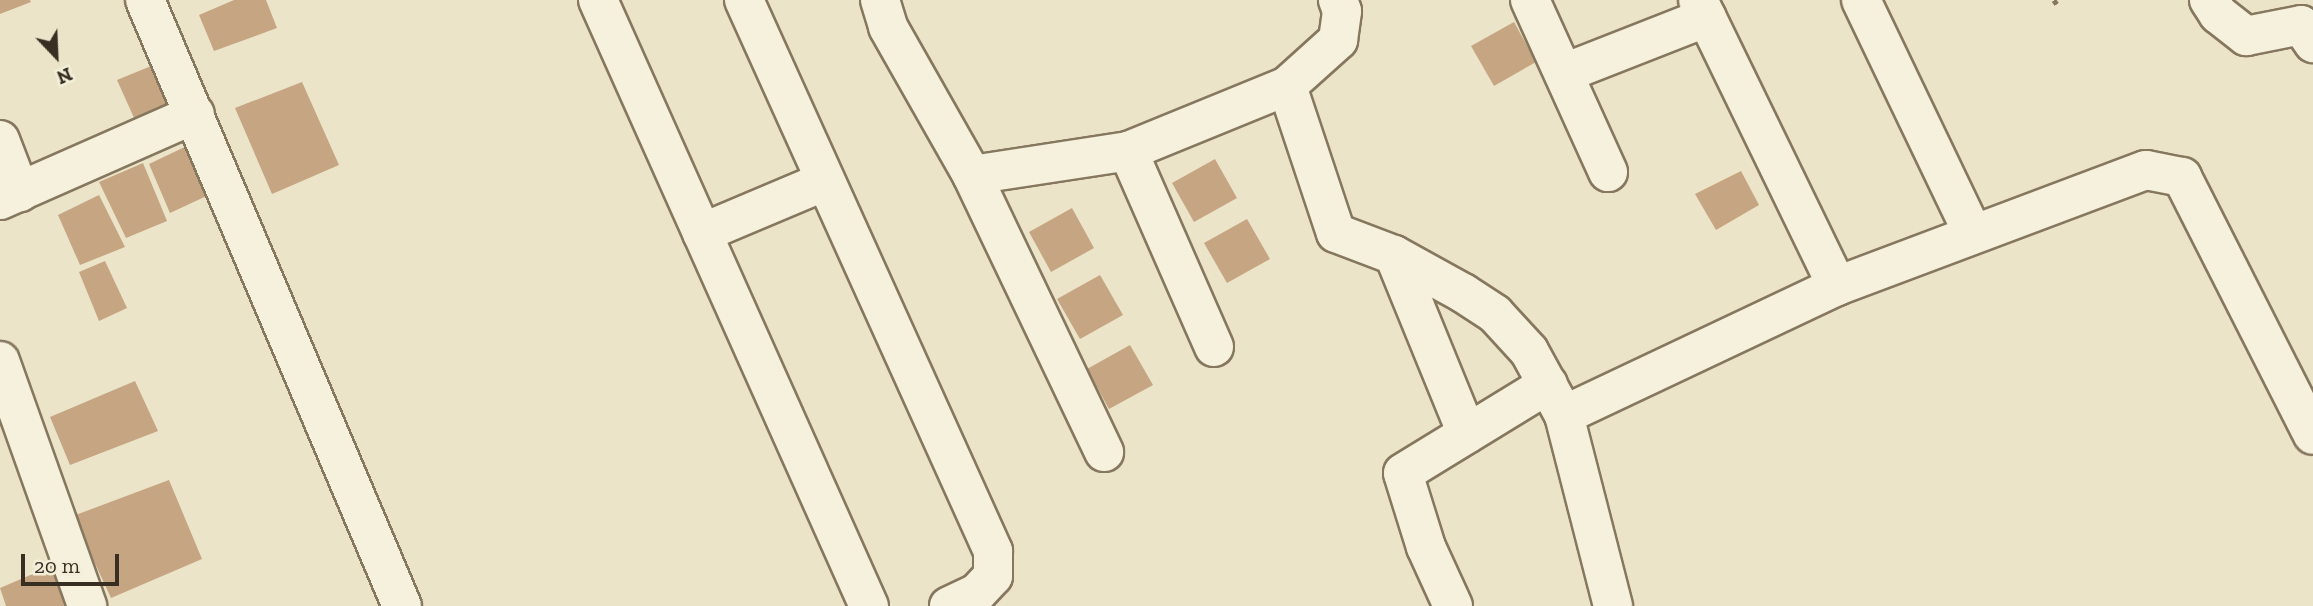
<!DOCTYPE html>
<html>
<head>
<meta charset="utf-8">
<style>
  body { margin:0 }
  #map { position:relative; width:2313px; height:606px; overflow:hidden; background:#ebe4c9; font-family:"Zilla Slab",serif }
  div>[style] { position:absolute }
  .building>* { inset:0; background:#c6a582 }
  .path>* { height:4.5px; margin-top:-2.25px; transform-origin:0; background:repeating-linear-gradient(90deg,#86775f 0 5px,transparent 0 8.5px) }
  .roads { filter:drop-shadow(2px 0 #86775f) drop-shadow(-2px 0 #86775f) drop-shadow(0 2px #86775f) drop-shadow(0 -2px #86775f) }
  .minor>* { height:38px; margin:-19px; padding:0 19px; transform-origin:19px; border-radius:19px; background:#f6f1dc }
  span { translate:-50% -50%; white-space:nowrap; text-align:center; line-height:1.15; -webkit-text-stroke:5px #f3eed8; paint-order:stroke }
  .north { position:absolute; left:21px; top:21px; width:70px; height:70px; -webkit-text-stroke:5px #f3eed8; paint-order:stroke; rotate:157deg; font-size:19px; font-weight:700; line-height:28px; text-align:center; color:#382e21 }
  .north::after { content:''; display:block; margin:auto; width:24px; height:32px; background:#382e21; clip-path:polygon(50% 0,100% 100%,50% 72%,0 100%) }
  .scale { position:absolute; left:21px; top:554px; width:98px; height:32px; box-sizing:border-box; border:4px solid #382e21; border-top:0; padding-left:9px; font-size:21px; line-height:24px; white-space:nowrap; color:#382e21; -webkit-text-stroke:5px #f3eed8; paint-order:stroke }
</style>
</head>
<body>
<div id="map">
  <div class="building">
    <div style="clip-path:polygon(0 0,30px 0,31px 2px,0 14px)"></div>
    <div style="clip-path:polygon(234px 0,266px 0,277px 28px,214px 51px,199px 15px)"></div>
    <div style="clip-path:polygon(1514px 22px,1536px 62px,1494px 86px,1471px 46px)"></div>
    <div style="clip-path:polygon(156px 64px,176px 114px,139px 129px,117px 80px)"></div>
    <div style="clip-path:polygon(302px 82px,339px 165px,272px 194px,235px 108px)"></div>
    <div style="clip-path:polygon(193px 143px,213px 193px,170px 213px,149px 164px)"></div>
    <div style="clip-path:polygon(1215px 159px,1237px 198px,1194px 222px,1172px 183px)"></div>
    <div style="clip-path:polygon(143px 163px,167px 221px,126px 238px,99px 182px)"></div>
    <div style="clip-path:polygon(1741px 171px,1759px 205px,1716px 230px,1695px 194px)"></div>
    <div style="clip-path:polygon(99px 195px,125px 247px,80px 265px,58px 215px)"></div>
    <div style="clip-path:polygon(1072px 208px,1094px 248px,1051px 272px,1029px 232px)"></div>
    <div style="clip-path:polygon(1247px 219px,1270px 259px,1227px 283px,1204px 243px)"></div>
    <div style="clip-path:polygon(105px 261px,127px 308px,99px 321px,79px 272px)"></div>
    <div style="clip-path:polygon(1100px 275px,1123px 315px,1080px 339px,1057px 299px)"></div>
    <div style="clip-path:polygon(1130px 345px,1153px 385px,1109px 409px,1087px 369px)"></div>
    <div style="clip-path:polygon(135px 381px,158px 431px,70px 465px,50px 417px)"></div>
    <div style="clip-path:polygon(169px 480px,202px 559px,111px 598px,73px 516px)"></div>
    <div style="clip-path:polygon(56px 564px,71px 606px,6px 606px,0 588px)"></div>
  </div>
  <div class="path">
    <div style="left:2054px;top:0;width:5px;rotate:53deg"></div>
  </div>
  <div class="roads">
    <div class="minor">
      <div style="left:145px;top:0;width:658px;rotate:67.02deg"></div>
      <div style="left:598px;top:0;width:664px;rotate:65.91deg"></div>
      <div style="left:744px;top:0;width:605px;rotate:65.68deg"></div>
      <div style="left:993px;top:551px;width:25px;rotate:90deg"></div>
      <div style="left:993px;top:576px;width:23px;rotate:133deg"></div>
      <div style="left:977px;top:593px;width:31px;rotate:155deg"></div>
      <div style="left:880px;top:0;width:28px;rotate:73deg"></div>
      <div style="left:888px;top:27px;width:170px;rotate:60.4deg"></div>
      <div style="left:972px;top:175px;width:307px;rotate:64.5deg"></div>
      <div style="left:1530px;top:0;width:189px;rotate:65.6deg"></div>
      <div style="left:1861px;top:0;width:257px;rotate:64.4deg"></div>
      <div style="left:2209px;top:0;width:17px;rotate:57deg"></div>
      <div style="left:2218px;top:14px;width:36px;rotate:38deg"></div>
      <div style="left:2246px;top:36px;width:56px;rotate:-11.3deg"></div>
      <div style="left:2301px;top:25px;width:22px;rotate:56deg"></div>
      <div style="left:1567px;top:72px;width:150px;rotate:-21.4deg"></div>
      <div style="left:1287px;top:86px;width:155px;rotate:71.6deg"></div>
      <div style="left:1336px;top:233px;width:62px;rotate:20.8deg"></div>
      <div style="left:1394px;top:255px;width:79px;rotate:28.8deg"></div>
      <div style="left:1463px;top:293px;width:38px;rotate:33deg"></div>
      <div style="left:1495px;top:314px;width:50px;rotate:47.4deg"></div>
      <div style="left:1529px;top:351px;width:73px;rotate:61.3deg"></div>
      <div style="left:1564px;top:415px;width:197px;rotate:75.6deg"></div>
      <div style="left:0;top:140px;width:56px;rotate:69deg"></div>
      <div style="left:1128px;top:151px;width:214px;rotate:66.3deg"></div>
      <div style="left:972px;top:175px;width:158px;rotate:-8.7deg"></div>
      <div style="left:1128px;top:151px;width:172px;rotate:-22.2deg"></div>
      <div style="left:1287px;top:86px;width:69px;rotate:-42deg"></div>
      <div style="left:1338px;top:40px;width:29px;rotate:-82deg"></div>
      <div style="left:1342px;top:11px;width:12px;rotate:-110deg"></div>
      <div style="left:0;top:200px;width:213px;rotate:-23.8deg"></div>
      <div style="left:702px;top:233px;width:131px;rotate:-22.9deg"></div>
      <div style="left:1394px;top:255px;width:193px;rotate:67.8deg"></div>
      <div style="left:1837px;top:286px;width:330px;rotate:-20.6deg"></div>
      <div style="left:2146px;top:170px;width:37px;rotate:11deg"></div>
      <div style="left:2182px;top:177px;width:289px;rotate:63.1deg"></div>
      <div style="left:0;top:361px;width:260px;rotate:70.4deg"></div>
      <div style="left:1564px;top:415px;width:302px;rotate:-25.3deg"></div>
      <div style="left:1837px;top:286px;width:318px;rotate:-115.9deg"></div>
      <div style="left:1453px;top:606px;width:65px;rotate:-114.6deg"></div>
      <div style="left:1426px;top:547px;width:77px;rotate:-107.3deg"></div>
      <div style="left:1403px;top:473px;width:170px;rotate:-31.5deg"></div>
    </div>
  </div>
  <div class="north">N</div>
  <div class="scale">20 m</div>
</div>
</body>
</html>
